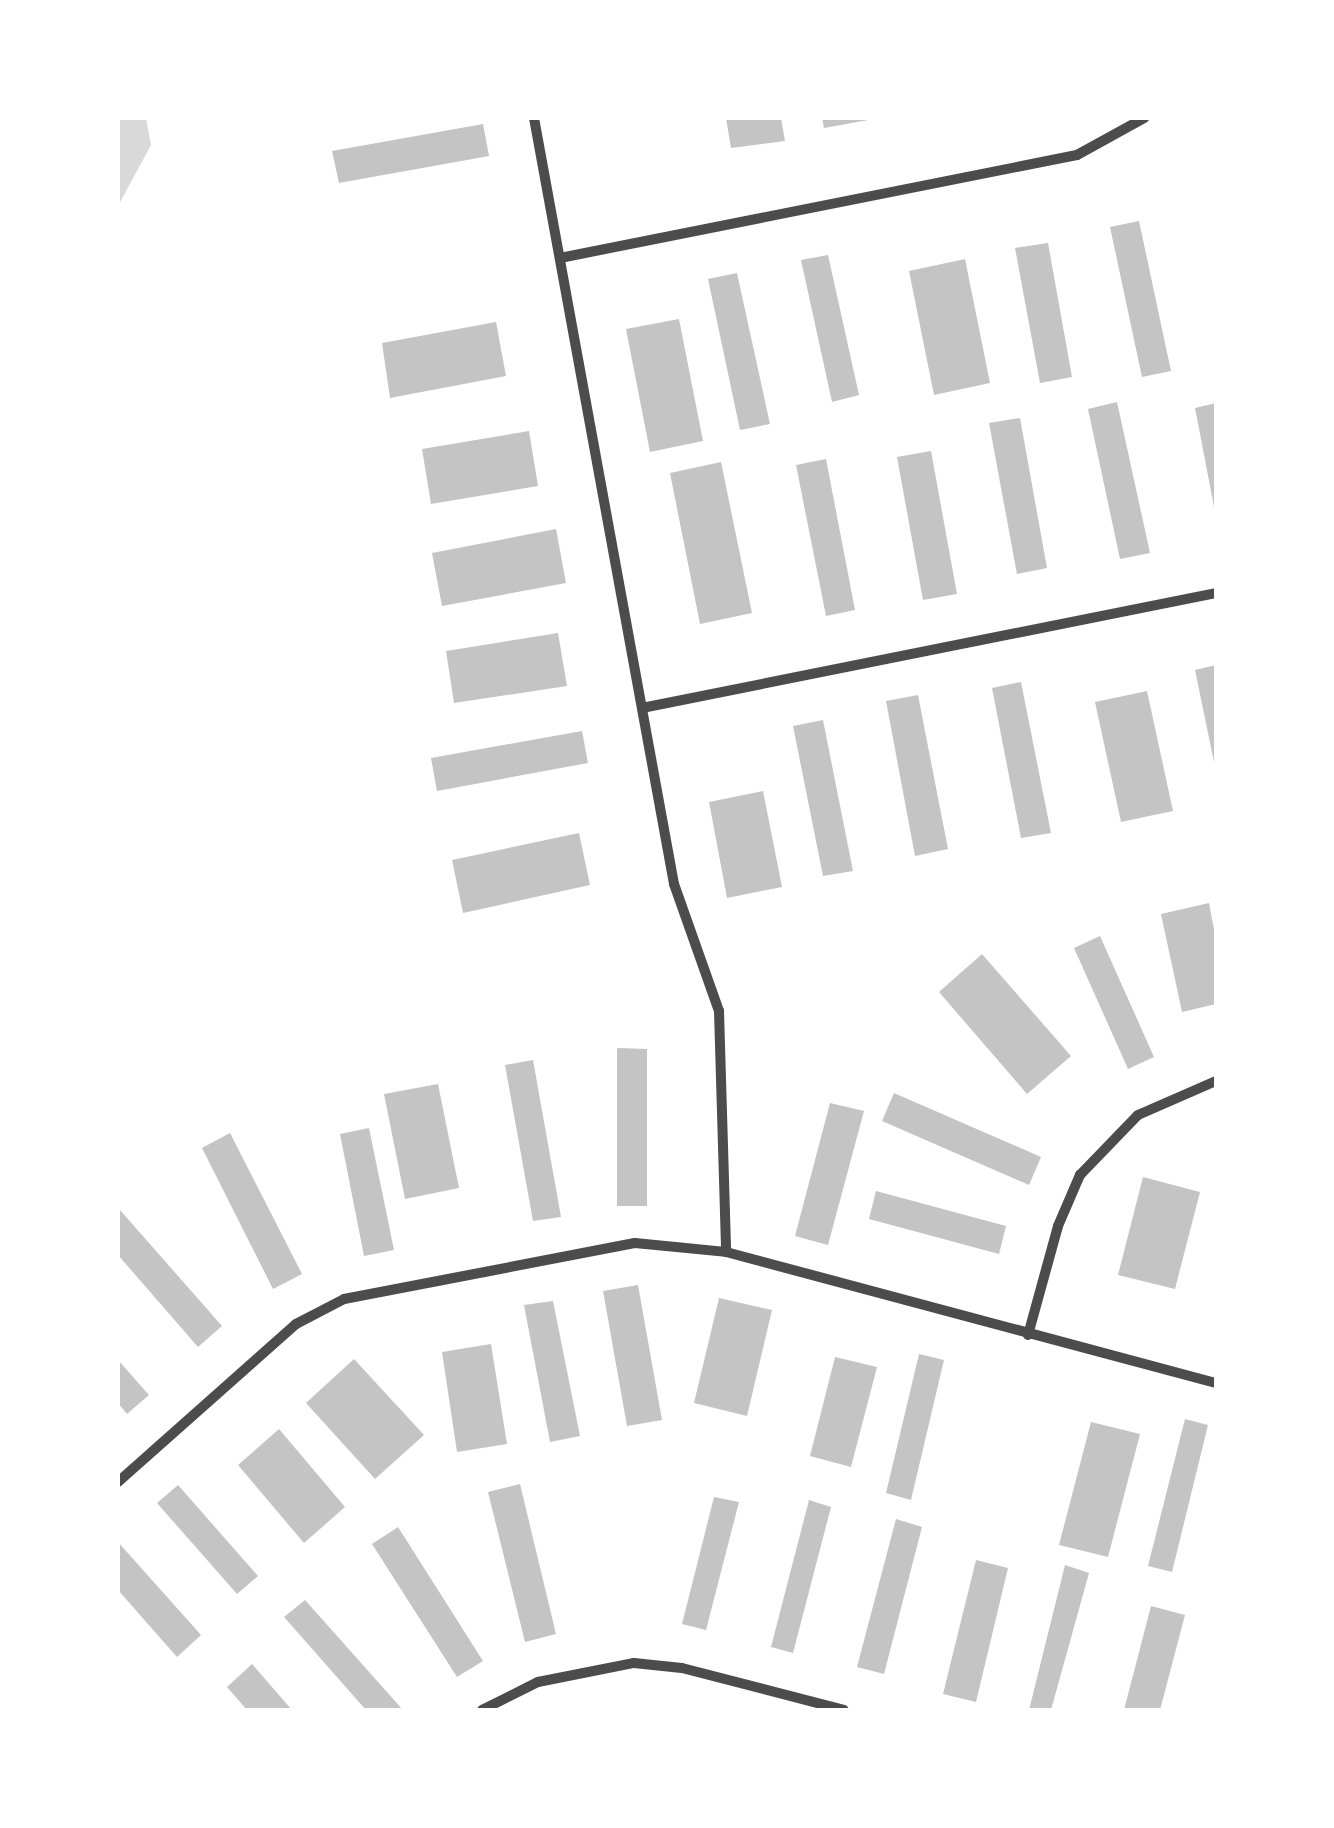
<!DOCTYPE html>
<html>
<head>
<meta charset="utf-8">
<style>
  body { margin:0 }
  #map { position:relative; width:1334px; height:1828px; overflow:hidden; background:#fff; font-family:"PT Serif",serif }
  div>[style] { position:absolute }
  .water>* { inset:0; background:#d9d9d9 }
  .building>* { inset:0; background:#c4c4c4 }
  .minor>* { height:10px; margin:-5px; padding:0 5px; transform-origin:5px; border-radius:5px; background:#4c4c4c }
  span { translate:-50% -50%; white-space:nowrap; text-align:center; line-height:1.15; -webkit-text-stroke:8px #fff; paint-order:stroke }
  .frame { position:absolute; inset:0; border:120px solid #fff; pointer-events:none }
</style>
</head>
<body>
<div id="map">
  <div class="water">
    <div style="clip-path:polygon(118px 118px,146px 118px,151px 145px,118px 206px)"></div>
  </div>
  <div class="building">
    <div style="clip-path:polygon(726px 118px,781px 118px,785px 141px,731px 148px)"></div>
    <div style="clip-path:polygon(822px 118px,874px 118px,874px 119px,824px 128px)"></div>
    <div style="clip-path:polygon(483px 124px,489px 156px,339px 183px,332px 151px)"></div>
    <div style="clip-path:polygon(1139px 221px,1171px 371px,1142px 377px,1110px 227px)"></div>
    <div style="clip-path:polygon(1048px 243px,1072px 377px,1040px 383px,1015px 248px)"></div>
    <div style="clip-path:polygon(828px 255px,859px 395px,832px 402px,801px 260px)"></div>
    <div style="clip-path:polygon(965px 259px,990px 383px,934px 395px,909px 271px)"></div>
    <div style="clip-path:polygon(737px 273px,770px 424px,740px 430px,708px 279px)"></div>
    <div style="clip-path:polygon(679px 319px,703px 441px,650px 452px,626px 329px)"></div>
    <div style="clip-path:polygon(496px 322px,506px 376px,390px 398px,382px 343px)"></div>
    <div style="clip-path:polygon(1117px 402px,1150px 553px,1120px 559px,1088px 409px)"></div>
    <div style="clip-path:polygon(1216px 403px,1216px 511px,1215px 512px,1195px 408px)"></div>
    <div style="clip-path:polygon(1020px 418px,1047px 568px,1017px 574px,989px 423px)"></div>
    <div style="clip-path:polygon(529px 431px,538px 486px,431px 504px,422px 449px)"></div>
    <div style="clip-path:polygon(931px 451px,957px 594px,923px 600px,897px 457px)"></div>
    <div style="clip-path:polygon(826px 459px,855px 610px,826px 616px,796px 465px)"></div>
    <div style="clip-path:polygon(721px 462px,752px 613px,700px 624px,670px 473px)"></div>
    <div style="clip-path:polygon(556px 529px,566px 583px,442px 606px,432px 553px)"></div>
    <div style="clip-path:polygon(558px 633px,567px 686px,454px 703px,446px 651px)"></div>
    <div style="clip-path:polygon(1216px 665px,1216px 766px,1215px 767px,1195px 670px)"></div>
    <div style="clip-path:polygon(1021px 682px,1051px 833px,1021px 838px,992px 688px)"></div>
    <div style="clip-path:polygon(1147px 691px,1173px 811px,1121px 822px,1095px 702px)"></div>
    <div style="clip-path:polygon(918px 695px,948px 849px,915px 856px,886px 701px)"></div>
    <div style="clip-path:polygon(823px 720px,853px 871px,823px 876px,793px 726px)"></div>
    <div style="clip-path:polygon(582px 731px,588px 763px,437px 791px,431px 758px)"></div>
    <div style="clip-path:polygon(763px 791px,782px 887px,727px 898px,709px 802px)"></div>
    <div style="clip-path:polygon(579px 833px,590px 885px,463px 913px,452px 860px)"></div>
    <div style="clip-path:polygon(1209px 903px,1216px 940px,1216px 1004px,1182px 1012px,1161px 914px)"></div>
    <div style="clip-path:polygon(1100px 936px,1154px 1057px,1128px 1069px,1074px 948px)"></div>
    <div style="clip-path:polygon(982px 954px,1071px 1056px,1027px 1094px,939px 992px)"></div>
    <div style="clip-path:polygon(617px 1048px,647px 1049px,647px 1206px,617px 1206px)"></div>
    <div style="clip-path:polygon(533px 1060px,561px 1217px,533px 1221px,505px 1065px)"></div>
    <div style="clip-path:polygon(438px 1084px,459px 1188px,405px 1199px,384px 1094px)"></div>
    <div style="clip-path:polygon(894px 1093px,1041px 1157px,1029px 1185px,882px 1121px)"></div>
    <div style="clip-path:polygon(830px 1103px,864px 1111px,828px 1245px,795px 1236px)"></div>
    <div style="clip-path:polygon(369px 1128px,394px 1250px,364px 1256px,340px 1134px)"></div>
    <div style="clip-path:polygon(230px 1133px,302px 1274px,273px 1289px,202px 1148px)"></div>
    <div style="clip-path:polygon(1143px 1177px,1200px 1192px,1175px 1289px,1118px 1275px)"></div>
    <div style="clip-path:polygon(876px 1191px,1006px 1226px,999px 1254px,869px 1219px)"></div>
    <div style="clip-path:polygon(120px 1210px,222px 1326px,198px 1347px,118px 1255px)"></div>
    <div style="clip-path:polygon(638px 1285px,662px 1420px,627px 1426px,603px 1291px)"></div>
    <div style="clip-path:polygon(719px 1298px,772px 1310px,747px 1416px,694px 1403px)"></div>
    <div style="clip-path:polygon(553px 1301px,580px 1436px,550px 1442px,524px 1305px)"></div>
    <div style="clip-path:polygon(491px 1344px,507px 1444px,457px 1452px,442px 1352px)"></div>
    <div style="clip-path:polygon(919px 1354px,944px 1360px,911px 1500px,886px 1493px)"></div>
    <div style="clip-path:polygon(835px 1357px,877px 1367px,851px 1467px,810px 1456px)"></div>
    <div style="clip-path:polygon(354px 1359px,424px 1435px,375px 1479px,306px 1403px)"></div>
    <div style="clip-path:polygon(118px 1360px,149px 1395px,127px 1414px,118px 1403px)"></div>
    <div style="clip-path:polygon(1185px 1419px,1208px 1425px,1172px 1572px,1148px 1566px)"></div>
    <div style="clip-path:polygon(1091px 1422px,1140px 1434px,1108px 1557px,1059px 1545px)"></div>
    <div style="clip-path:polygon(279px 1429px,345px 1507px,304px 1543px,238px 1465px)"></div>
    <div style="clip-path:polygon(520px 1484px,556px 1634px,525px 1642px,488px 1492px)"></div>
    <div style="clip-path:polygon(178px 1485px,258px 1576px,237px 1594px,157px 1503px)"></div>
    <div style="clip-path:polygon(714px 1497px,739px 1502px,706px 1630px,682px 1624px)"></div>
    <div style="clip-path:polygon(809px 1500px,831px 1507px,793px 1653px,771px 1647px)"></div>
    <div style="clip-path:polygon(896px 1519px,922px 1527px,884px 1674px,857px 1667px)"></div>
    <div style="clip-path:polygon(398px 1527px,483px 1661px,457px 1677px,372px 1544px)"></div>
    <div style="clip-path:polygon(118px 1542px,201px 1635px,177px 1657px,118px 1590px)"></div>
    <div style="clip-path:polygon(976px 1560px,1008px 1568px,976px 1702px,943px 1694px)"></div>
    <div style="clip-path:polygon(1065px 1565px,1089px 1573px,1051px 1710px,1029px 1710px)"></div>
    <div style="clip-path:polygon(305px 1600px,403px 1710px,366px 1710px,284px 1617px)"></div>
    <div style="clip-path:polygon(1151px 1606px,1185px 1615px,1160px 1710px,1124px 1710px)"></div>
    <div style="clip-path:polygon(252px 1664px,292px 1710px,247px 1710px,227px 1687px)"></div>
  </div>
  <div class="minor">
    <div style="left:534px;top:118px;width:779px;rotate:79.64deg"></div>
    <div style="left:674px;top:884px;width:135px;rotate:70.5deg"></div>
    <div style="left:719px;top:1011px;width:241px;rotate:88.3deg"></div>
    <div style="left:560px;top:258px;width:527px;rotate:-11.27deg"></div>
    <div style="left:1077px;top:155px;width:77px;rotate:-28.9deg"></div>
    <div style="left:642px;top:708px;width:585px;rotate:-11.33deg"></div>
    <div style="left:1028px;top:1335px;width:113px;rotate:-74.6deg"></div>
    <div style="left:1058px;top:1226px;width:56px;rotate:-66.7deg"></div>
    <div style="left:1080px;top:1175px;width:83px;rotate:-46deg"></div>
    <div style="left:1138px;top:1115px;width:85px;rotate:-23.6deg"></div>
    <div style="left:118px;top:1482px;width:238px;rotate:-41.6deg"></div>
    <div style="left:296px;top:1324px;width:54px;rotate:-27.5deg"></div>
    <div style="left:344px;top:1299px;width:296px;rotate:-10.9deg"></div>
    <div style="left:635px;top:1243px;width:91px;rotate:5.6deg"></div>
    <div style="left:726px;top:1252px;width:507px;rotate:14.97deg"></div>
    <div style="left:482px;top:1710px;width:63px;rotate:-26.6deg"></div>
    <div style="left:538px;top:1682px;width:98px;rotate:-11.2deg"></div>
    <div style="left:634px;top:1663px;width:48px;rotate:5.9deg"></div>
    <div style="left:682px;top:1668px;width:167px;rotate:14.5deg"></div>
  </div>
  <div class="frame"></div>
</div>
</body>
</html>
